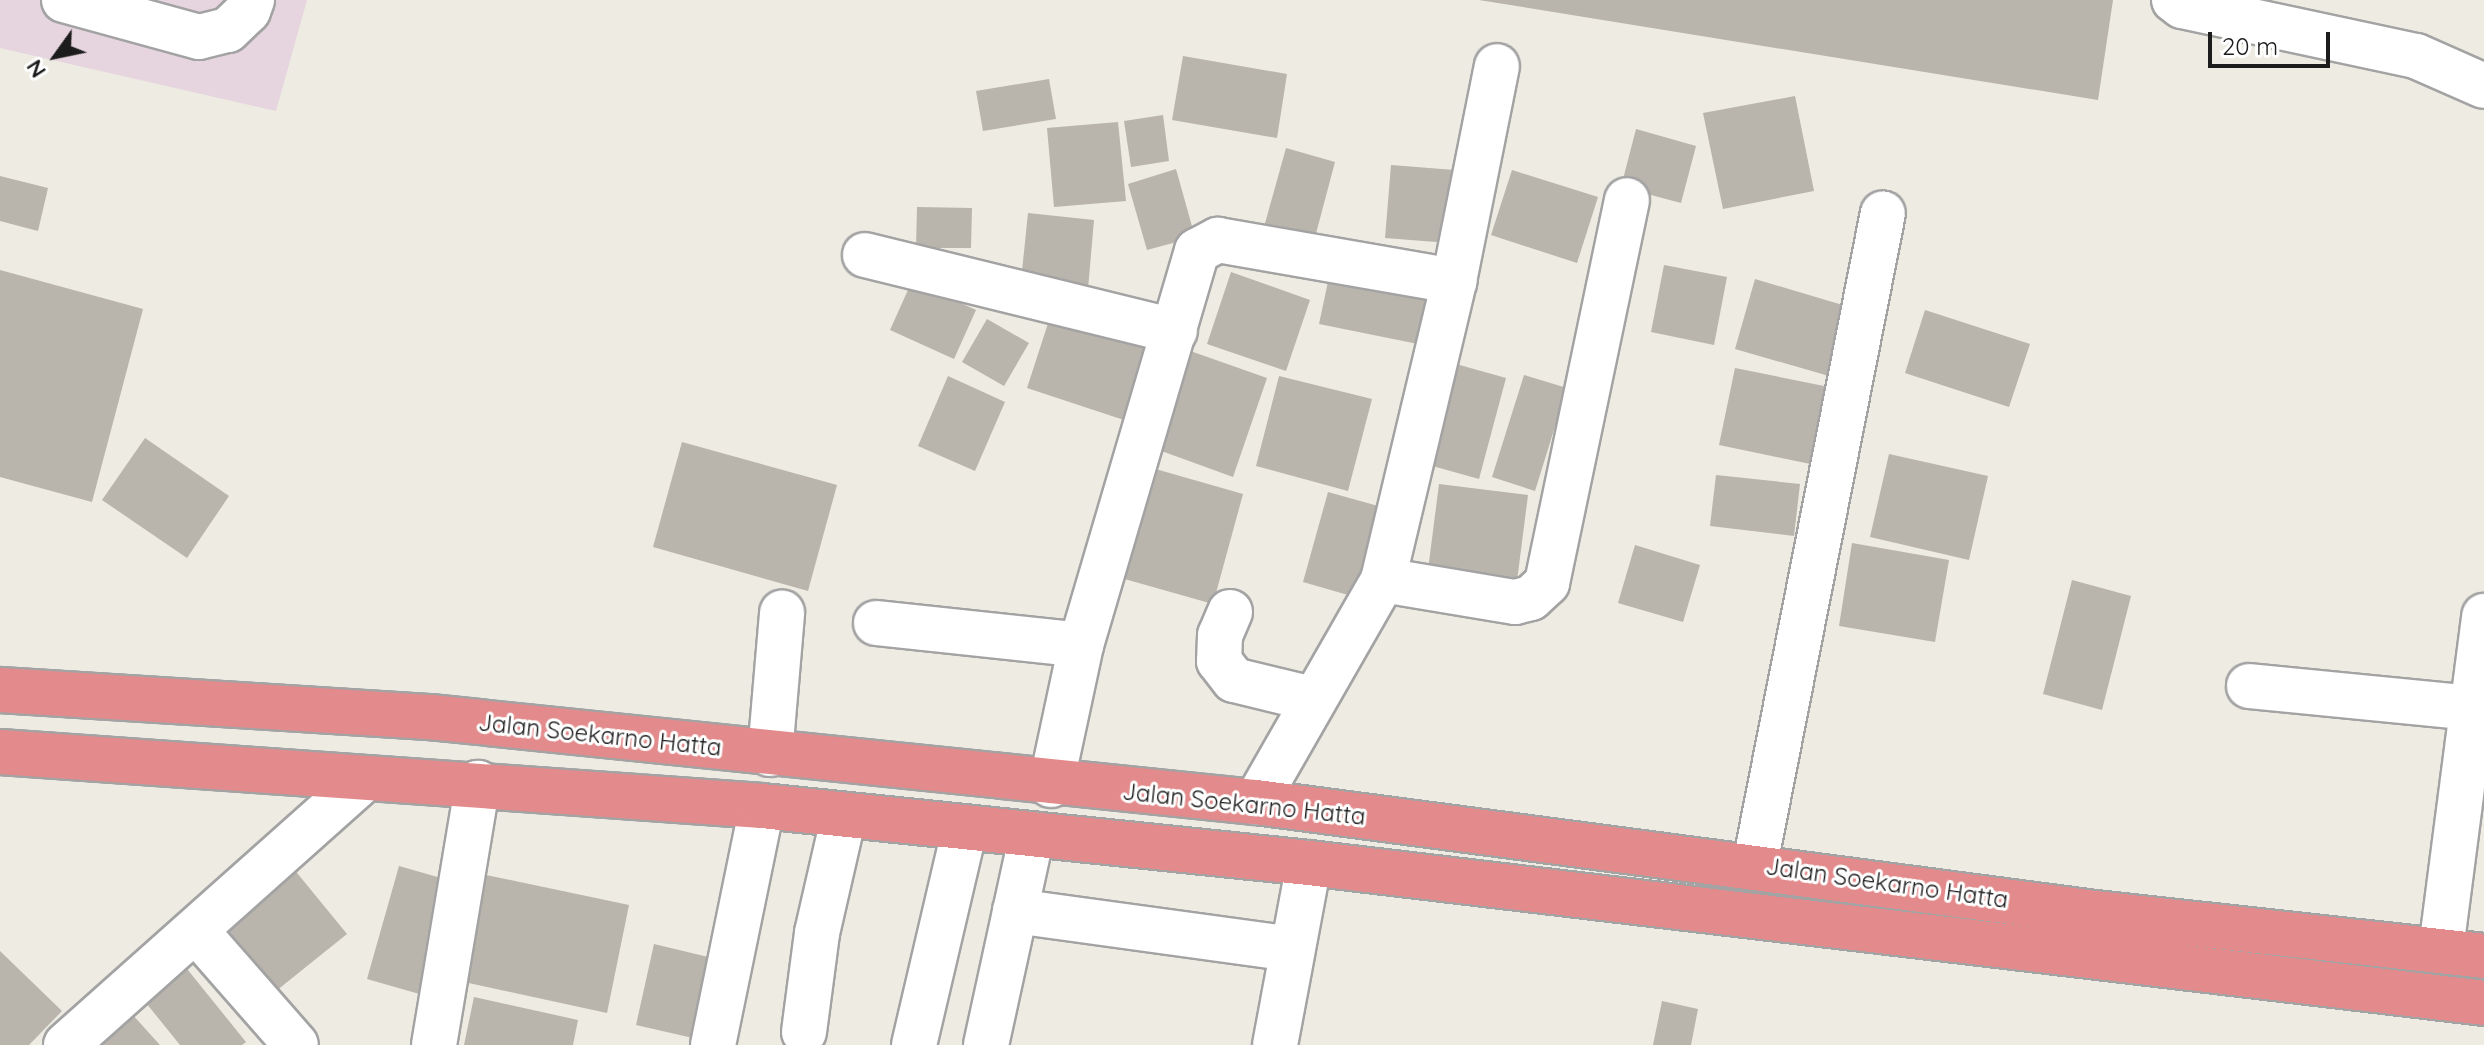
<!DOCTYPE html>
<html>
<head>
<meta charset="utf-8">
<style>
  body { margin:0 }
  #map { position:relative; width:2484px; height:1045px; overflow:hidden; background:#edebe2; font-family:Quicksand,sans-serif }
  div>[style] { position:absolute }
  .industrial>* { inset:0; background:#e6d4df }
  .building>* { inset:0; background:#b9b4ac }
  .roads { filter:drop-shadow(2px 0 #a3a3a3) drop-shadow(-2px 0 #a3a3a3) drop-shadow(0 2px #a3a3a3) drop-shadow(0 -2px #a3a3a3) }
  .minor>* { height:44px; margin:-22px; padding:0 22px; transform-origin:22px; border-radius:22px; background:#fff }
  .highway>* { height:44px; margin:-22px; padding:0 22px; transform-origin:22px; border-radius:22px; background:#e38b8c }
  span { translate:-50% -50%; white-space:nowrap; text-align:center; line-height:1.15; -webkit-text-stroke:6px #fff; paint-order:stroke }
  .street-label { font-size:24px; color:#1c1c1c }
  .north { position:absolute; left:16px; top:16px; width:80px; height:80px; -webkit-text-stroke:6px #fff; paint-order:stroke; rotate:237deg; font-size:22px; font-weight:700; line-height:32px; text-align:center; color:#1c1c1c }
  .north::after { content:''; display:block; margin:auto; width:28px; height:36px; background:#1c1c1c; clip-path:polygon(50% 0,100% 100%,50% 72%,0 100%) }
  .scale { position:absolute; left:2208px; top:32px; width:122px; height:36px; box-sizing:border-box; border:4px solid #1c1c1c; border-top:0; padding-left:10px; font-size:24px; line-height:28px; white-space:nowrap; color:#1c1c1c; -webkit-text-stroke:6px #fff; paint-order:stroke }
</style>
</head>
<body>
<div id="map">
  <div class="industrial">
    <div style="clip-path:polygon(0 0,307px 0,276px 111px,0 48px)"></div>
  </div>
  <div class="building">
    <div style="clip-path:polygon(1479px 0,2113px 0,2098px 100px)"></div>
    <div style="clip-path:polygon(1183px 56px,1287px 74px,1277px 138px,1172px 120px)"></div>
    <div style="clip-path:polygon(1049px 79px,1056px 119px,983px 131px,976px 91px)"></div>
    <div style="clip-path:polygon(1795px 96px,1814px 191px,1723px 209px,1703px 113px)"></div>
    <div style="clip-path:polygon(1163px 115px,1169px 161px,1131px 167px,1124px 121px)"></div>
    <div style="clip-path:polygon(1118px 122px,1126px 201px,1054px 207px,1047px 128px)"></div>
    <div style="clip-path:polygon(1636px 129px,1696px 146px,1681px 203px,1621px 187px)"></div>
    <div style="clip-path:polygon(1286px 148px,1335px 162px,1314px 241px,1264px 227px)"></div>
    <div style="clip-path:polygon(1391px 165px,1467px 171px,1462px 244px,1385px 238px)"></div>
    <div style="clip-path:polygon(1176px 169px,1195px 237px,1147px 250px,1128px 184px)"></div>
    <div style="clip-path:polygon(1512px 170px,1598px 197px,1577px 263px,1491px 235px)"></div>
    <div style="clip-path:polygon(0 176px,48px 188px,38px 231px,0 221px)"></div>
    <div style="clip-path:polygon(917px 207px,972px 208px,971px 248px,916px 248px)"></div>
    <div style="clip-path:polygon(1028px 213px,1094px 220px,1088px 289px,1021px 281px)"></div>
    <div style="clip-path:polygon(1664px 265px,1727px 277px,1714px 345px,1651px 332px)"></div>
    <div style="clip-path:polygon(0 270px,143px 309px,92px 502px,0 477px)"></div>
    <div style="clip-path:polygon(1231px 272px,1310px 300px,1286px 371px,1207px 344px)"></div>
    <div style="clip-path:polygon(1329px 277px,1427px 297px,1418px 344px,1319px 324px)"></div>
    <div style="clip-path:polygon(1755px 279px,1856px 309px,1836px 378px,1735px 349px)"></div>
    <div style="clip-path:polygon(912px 281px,976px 310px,954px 359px,890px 330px)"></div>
    <div style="clip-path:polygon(1053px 308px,1161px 345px,1136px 424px,1027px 388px)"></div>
    <div style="clip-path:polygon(1925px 310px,2030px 344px,2009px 407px,1905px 373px)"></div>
    <div style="clip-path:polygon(987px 319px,1029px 343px,1004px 386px,962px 362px)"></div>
    <div style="clip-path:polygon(1179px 347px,1267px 378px,1233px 477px,1145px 445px)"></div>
    <div style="clip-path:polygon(1456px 364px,1506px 378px,1479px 479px,1429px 465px)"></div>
    <div style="clip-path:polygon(1735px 368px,1829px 387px,1815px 465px,1719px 445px)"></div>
    <div style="clip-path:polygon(1524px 375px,1567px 388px,1535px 491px,1492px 477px)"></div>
    <div style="clip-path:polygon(948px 376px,1005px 402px,975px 471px,918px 446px)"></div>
    <div style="clip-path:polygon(1279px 376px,1372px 399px,1348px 491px,1256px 466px)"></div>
    <div style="clip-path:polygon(145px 438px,229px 496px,187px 558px,102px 500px)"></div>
    <div style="clip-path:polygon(682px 442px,837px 485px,808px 591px,653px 547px)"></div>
    <div style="clip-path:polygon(1889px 454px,1988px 476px,1969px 560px,1870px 537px)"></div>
    <div style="clip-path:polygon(1152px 468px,1243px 494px,1213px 604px,1121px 578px)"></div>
    <div style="clip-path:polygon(1716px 475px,1800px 484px,1794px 536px,1710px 526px)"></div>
    <div style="clip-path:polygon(1439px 484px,1528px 495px,1517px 581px,1428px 570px)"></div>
    <div style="clip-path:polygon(1328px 492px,1378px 506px,1355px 597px,1303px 582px)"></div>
    <div style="clip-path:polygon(1852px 543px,1949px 560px,1935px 642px,1839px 626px)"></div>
    <div style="clip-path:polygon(1635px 545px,1700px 565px,1683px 622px,1618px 603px)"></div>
    <div style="clip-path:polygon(2072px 580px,2131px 596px,2102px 710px,2043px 694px)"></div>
    <div style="clip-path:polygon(399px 866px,455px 882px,423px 995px,367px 979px)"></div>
    <div style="clip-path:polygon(293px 868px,347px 934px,276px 991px,223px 925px)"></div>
    <div style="clip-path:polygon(486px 875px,629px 905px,607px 1013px,464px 982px)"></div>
    <div style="clip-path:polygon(654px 944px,725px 961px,706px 1041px,636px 1025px)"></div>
    <div style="clip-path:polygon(0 951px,62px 1011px,29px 1045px,0 1045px)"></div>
    <div style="clip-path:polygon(179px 959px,246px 1042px,242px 1045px,180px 1045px,138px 993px)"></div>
    <div style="clip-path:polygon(474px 997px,578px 1020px,573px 1045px,464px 1045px)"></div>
    <div style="clip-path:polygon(1662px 1001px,1698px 1009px,1691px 1045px,1653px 1045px)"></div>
    <div style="clip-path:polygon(121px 1002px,160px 1045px,101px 1045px,88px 1031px)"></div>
  </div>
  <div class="roads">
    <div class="minor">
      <div style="left:64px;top:0;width:140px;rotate:15.3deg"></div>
      <div style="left:199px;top:37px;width:30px;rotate:-14deg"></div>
      <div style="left:228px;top:30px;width:28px;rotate:-44deg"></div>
      <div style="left:248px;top:11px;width:12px;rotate:-70deg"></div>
      <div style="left:2174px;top:0;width:10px;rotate:37deg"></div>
      <div style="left:2182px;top:6px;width:239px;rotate:12.1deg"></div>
      <div style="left:2416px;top:56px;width:74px;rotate:23.8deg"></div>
      <div style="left:865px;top:255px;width:319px;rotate:13.8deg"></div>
      <div style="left:1383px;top:580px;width:134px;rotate:9.5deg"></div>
      <div style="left:1515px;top:602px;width:16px;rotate:-14deg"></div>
      <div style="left:1531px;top:598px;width:22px;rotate:-43deg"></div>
      <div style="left:1547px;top:583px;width:391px;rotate:-78.2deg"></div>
      <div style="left:1230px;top:612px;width:25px;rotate:113deg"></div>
      <div style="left:1220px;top:635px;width:26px;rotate:92deg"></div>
      <div style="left:1219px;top:661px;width:24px;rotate:52deg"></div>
      <div style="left:1234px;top:680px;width:80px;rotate:13.7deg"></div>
      <div style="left:876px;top:623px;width:206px;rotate:6.1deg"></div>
      <div style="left:2249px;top:686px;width:224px;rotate:5.6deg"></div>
      <div style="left:770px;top:754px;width:142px;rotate:-85.1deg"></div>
      <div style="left:1051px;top:785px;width:143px;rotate:-77.9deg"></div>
      <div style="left:1081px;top:645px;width:411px;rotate:-73.6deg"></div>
      <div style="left:1197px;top:251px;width:24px;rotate:-28deg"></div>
      <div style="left:1218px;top:240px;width:240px;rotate:9.9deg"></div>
      <div style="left:1256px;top:802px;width:256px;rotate:-60.2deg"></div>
      <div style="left:1383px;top:580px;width:307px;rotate:-76.6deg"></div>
      <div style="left:1454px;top:281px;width:219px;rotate:-78.7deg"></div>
      <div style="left:1755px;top:864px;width:663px;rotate:-78.88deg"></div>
      <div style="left:1015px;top:911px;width:279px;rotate:7.8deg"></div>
      <div style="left:197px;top:932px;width:150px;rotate:48.8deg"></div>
      <div style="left:2441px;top:949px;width:336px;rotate:-82.6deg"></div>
      <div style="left:804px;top:1032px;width:100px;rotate:-82.5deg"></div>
      <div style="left:817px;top:933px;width:121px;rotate:-77.1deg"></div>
      <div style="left:66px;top:1045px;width:400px;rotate:-41.7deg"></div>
      <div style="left:434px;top:1045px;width:266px;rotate:-80.5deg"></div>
      <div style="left:713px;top:1045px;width:244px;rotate:-78.4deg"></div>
      <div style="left:914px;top:1045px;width:223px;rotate:-76.8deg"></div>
      <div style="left:986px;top:1045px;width:216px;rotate:-77.7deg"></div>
      <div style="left:1275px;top:1045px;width:185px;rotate:-79.4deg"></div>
    </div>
    <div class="highway">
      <div style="left:0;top:690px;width:431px;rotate:3.6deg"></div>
      <div style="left:430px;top:717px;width:830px;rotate:5.88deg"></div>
      <div style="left:1256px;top:802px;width:846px;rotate:7.54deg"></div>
      <div style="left:2095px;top:913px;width:391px;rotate:6.3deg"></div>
      <div style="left:0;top:752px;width:764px;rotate:4.05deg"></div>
      <div style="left:762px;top:806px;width:550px;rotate:5.95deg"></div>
      <div style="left:1309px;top:863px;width:1183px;rotate:6.79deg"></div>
    </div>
  </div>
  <div class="street-label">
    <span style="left:600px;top:735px;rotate:6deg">Jalan Soekarno Hatta</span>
    <span style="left:1244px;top:804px;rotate:6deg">Jalan Soekarno Hatta</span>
    <span style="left:1887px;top:883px;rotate:8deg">Jalan Soekarno Hatta</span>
  </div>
  <div class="north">N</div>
  <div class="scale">20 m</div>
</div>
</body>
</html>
